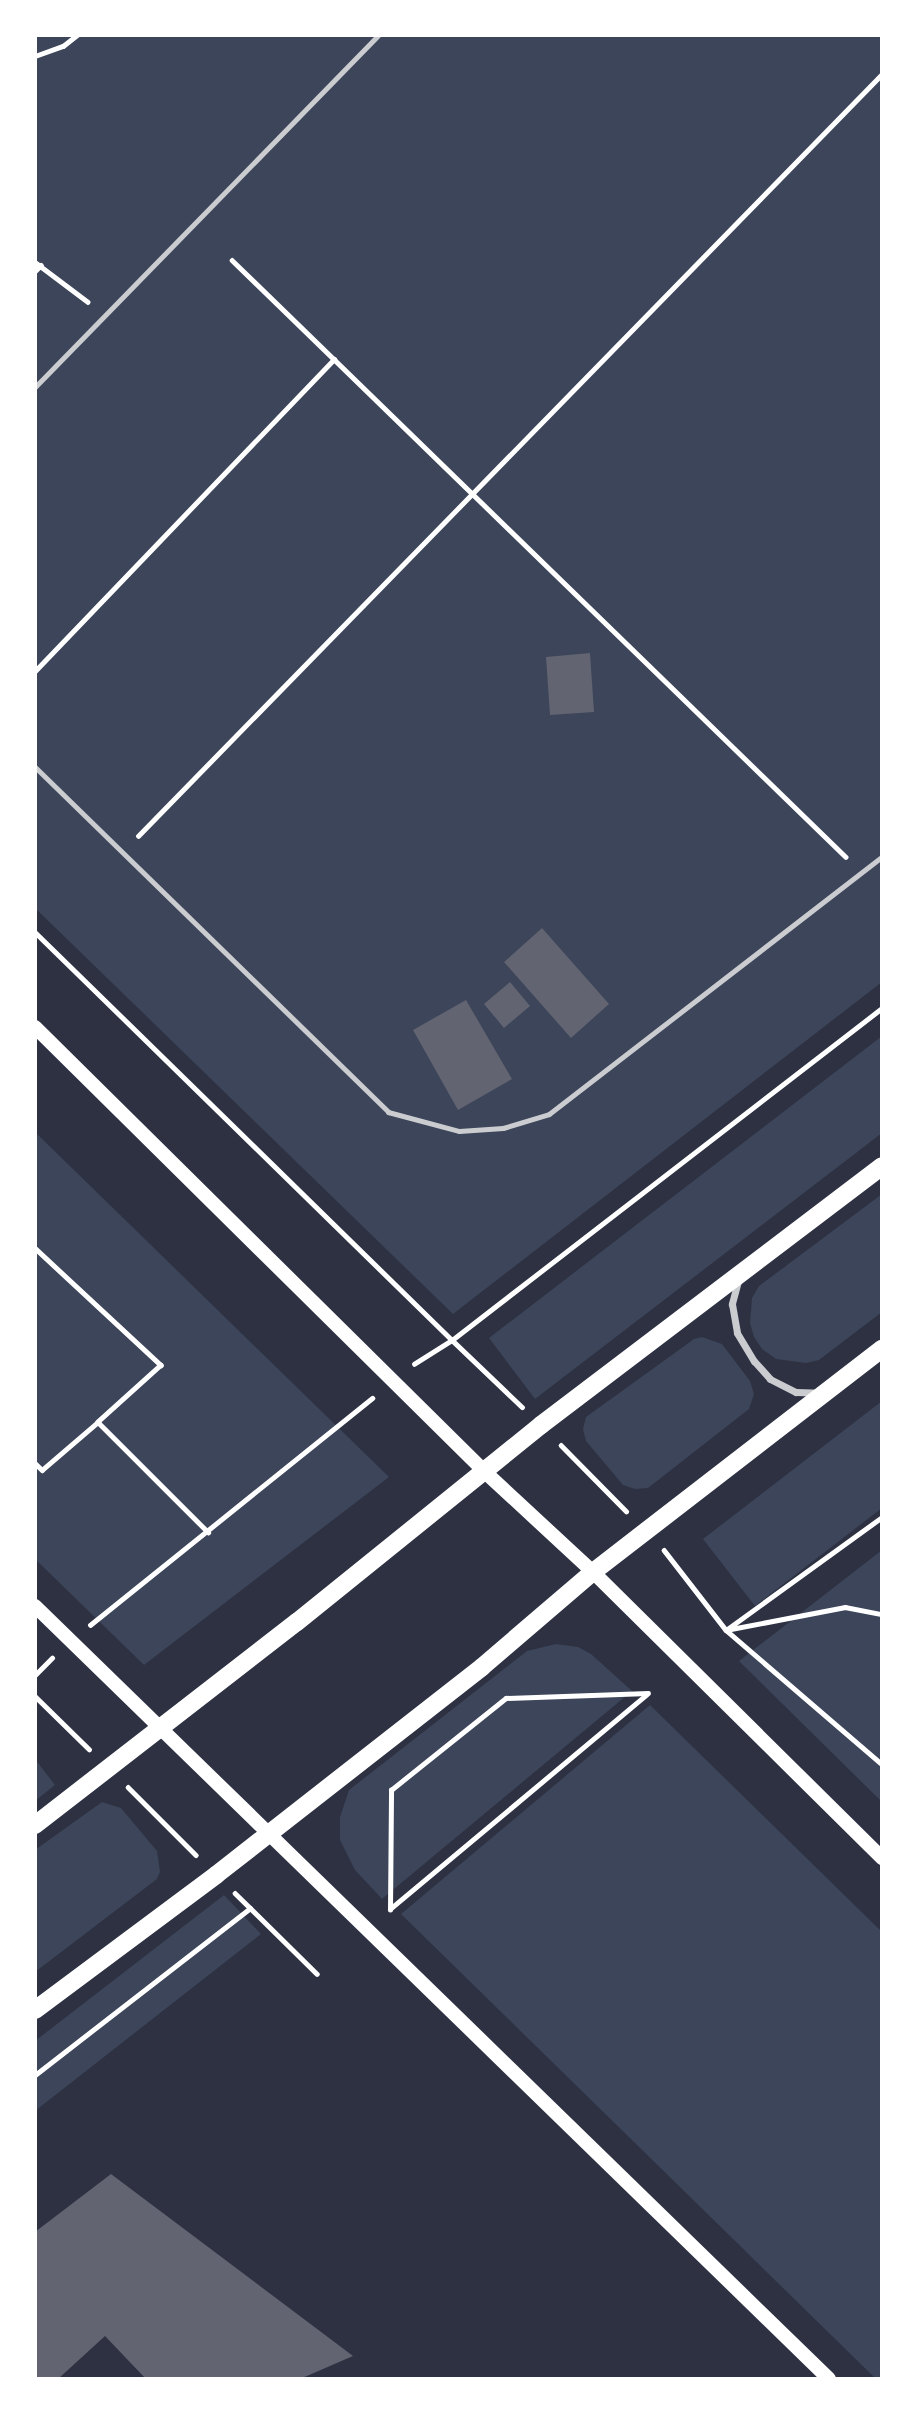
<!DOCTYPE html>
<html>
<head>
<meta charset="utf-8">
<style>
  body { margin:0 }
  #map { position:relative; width:917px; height:2414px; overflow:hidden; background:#2d3142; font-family:Manrope,sans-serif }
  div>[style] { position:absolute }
  .green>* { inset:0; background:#3c4559 }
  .building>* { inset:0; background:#626471 }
  .path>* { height:4.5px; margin:-2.25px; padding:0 2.25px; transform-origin:2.25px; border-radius:2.25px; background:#fff }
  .service>* { height:5px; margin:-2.5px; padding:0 2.5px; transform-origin:2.5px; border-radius:2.5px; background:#caccd0 }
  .minor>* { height:7px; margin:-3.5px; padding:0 3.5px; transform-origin:3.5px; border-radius:3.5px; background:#caccd0 }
  .secondary>* { height:14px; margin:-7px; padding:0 7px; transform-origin:7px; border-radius:7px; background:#fff }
  .primary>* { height:18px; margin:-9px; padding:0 9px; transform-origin:9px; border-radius:9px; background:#fff }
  span { translate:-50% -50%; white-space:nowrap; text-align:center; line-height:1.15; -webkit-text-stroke:7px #fff; paint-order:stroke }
  .frame { position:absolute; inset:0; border:37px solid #fff; pointer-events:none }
</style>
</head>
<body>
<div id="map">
  <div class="green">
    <div style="clip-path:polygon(35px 35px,882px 35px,882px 982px,453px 1314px,35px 908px)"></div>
    <div style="clip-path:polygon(882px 1036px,882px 1133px,535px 1399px,489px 1338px)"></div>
    <div style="clip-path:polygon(35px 1132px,389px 1477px,144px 1665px,35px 1559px)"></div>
    <div style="clip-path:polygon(882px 1194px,882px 1312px,819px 1360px,806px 1363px,776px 1359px,762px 1349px,754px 1337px,750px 1323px,752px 1298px,759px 1286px)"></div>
    <div style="clip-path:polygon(702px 1337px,722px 1344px,750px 1381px,754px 1394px,749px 1409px,648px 1488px,635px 1489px,623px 1485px,586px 1441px,583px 1429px,586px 1417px,694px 1339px)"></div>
    <div style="clip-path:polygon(882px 1401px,882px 1508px,755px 1606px,703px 1539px)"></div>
    <div style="clip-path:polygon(882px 1550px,882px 1802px,739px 1661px)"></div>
    <div style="clip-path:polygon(556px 1644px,578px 1647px,591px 1654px,632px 1691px,382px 1899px,355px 1870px,340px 1840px,340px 1817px,349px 1790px,527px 1651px)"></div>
    <div style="clip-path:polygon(650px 1705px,882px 1932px,882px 2379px,876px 2379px,401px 1914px)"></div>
    <div style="clip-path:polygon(35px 1759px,55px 1785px,35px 1801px)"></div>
    <div style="clip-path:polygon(102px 1802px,121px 1808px,157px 1851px,160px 1872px,157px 1879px,35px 1972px,35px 1850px)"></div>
    <div style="clip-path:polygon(224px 1895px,261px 1934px,35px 2111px,35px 2041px)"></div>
  </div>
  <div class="building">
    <div style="clip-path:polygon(590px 653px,594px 712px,550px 715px,546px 657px)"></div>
    <div style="clip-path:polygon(542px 928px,609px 1004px,571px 1038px,504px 962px)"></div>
    <div style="clip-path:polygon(510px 982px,530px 1006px,504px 1028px,484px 1004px)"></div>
    <div style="clip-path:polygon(466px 1000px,512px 1079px,458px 1110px,413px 1030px)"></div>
    <div style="clip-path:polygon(111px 2174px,353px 2356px,300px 2379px,146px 2379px,105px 2336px,58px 2379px,35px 2379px,35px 2232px)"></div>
  </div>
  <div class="path">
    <div style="left:35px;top:56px;width:30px;rotate:-20deg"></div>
    <div style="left:63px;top:46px;width:18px;rotate:-38deg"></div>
    <div style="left:232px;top:260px;width:856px;rotate:44.2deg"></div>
    <div style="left:35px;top:262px;width:66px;rotate:37deg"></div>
    <div style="left:35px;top:271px;width:8px;rotate:-45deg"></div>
    <div style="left:35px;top:671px;width:432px;rotate:-46.2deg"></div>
    <div style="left:138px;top:836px;width:1065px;rotate:-45.68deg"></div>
    <div style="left:35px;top:932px;width:583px;rotate:44.37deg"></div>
    <div style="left:452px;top:1340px;width:543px;rotate:-37.67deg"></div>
    <div style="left:35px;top:1248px;width:172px;rotate:42.9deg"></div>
    <div style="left:161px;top:1365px;width:85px;rotate:137.9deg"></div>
    <div style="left:98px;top:1422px;width:156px;rotate:45deg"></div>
    <div style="left:414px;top:1364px;width:45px;rotate:-32.3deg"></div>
    <div style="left:452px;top:1340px;width:97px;rotate:43.7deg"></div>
    <div style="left:561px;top:1445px;width:93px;rotate:45.4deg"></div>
    <div style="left:35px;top:1463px;width:10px;rotate:45deg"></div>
    <div style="left:42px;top:1470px;width:74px;rotate:-40.6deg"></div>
    <div style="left:664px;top:1550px;width:101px;rotate:52.2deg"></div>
    <div style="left:726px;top:1630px;width:206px;rotate:40.7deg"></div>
    <div style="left:90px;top:1625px;width:362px;rotate:-38.8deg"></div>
    <div style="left:731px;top:1629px;width:116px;rotate:-10.9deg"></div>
    <div style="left:845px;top:1607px;width:38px;rotate:11deg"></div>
    <div style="left:726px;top:1630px;width:193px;rotate:-35.9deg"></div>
    <div style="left:35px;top:1675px;width:24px;rotate:-45deg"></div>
    <div style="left:35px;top:1696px;width:76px;rotate:44.5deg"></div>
    <div style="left:128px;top:1787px;width:96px;rotate:45deg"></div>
    <div style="left:235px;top:1893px;width:115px;rotate:44.6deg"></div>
    <div style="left:390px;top:1909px;width:334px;rotate:-39.9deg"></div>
    <div style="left:390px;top:1910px;width:120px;rotate:-89.5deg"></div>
    <div style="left:391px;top:1790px;width:147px;rotate:-38.7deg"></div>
    <div style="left:506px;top:1698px;width:142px;rotate:-2deg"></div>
    <div style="left:35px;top:2075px;width:272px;rotate:-37.8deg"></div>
  </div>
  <div class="service">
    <div style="left:35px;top:387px;width:491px;rotate:-45.7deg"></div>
    <div style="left:35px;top:767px;width:494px;rotate:44.3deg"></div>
    <div style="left:388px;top:1112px;width:73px;rotate:15deg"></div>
    <div style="left:459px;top:1131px;width:44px;rotate:-3.9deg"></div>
    <div style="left:503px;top:1128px;width:48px;rotate:-16.9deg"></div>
    <div style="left:549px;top:1114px;width:421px;rotate:-37.7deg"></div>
  </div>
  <div class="minor">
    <div style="left:738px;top:1281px;width:24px;rotate:105deg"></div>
    <div style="left:732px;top:1304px;width:29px;rotate:80deg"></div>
    <div style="left:737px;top:1333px;width:33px;rotate:59deg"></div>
    <div style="left:754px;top:1361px;width:24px;rotate:48deg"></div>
    <div style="left:770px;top:1379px;width:29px;rotate:27deg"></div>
    <div style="left:796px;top:1392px;width:24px;rotate:2deg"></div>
  </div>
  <div class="secondary">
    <div style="left:35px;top:1027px;width:633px;rotate:44.68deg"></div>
    <div style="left:485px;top:1472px;width:147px;rotate:42.8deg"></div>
    <div style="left:593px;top:1572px;width:407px;rotate:44.7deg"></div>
    <div style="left:35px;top:1606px;width:1108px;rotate:44.23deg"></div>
  </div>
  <div class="primary">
    <div style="left:35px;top:1825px;width:331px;rotate:-37.8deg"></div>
    <div style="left:297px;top:1622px;width:314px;rotate:-38.9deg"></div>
    <div style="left:541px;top:1425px;width:428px;rotate:-37.2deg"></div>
    <div style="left:35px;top:2010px;width:226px;rotate:-36.7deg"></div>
    <div style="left:216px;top:1875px;width:338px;rotate:-38deg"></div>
    <div style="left:482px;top:1667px;width:146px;rotate:-40.6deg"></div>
    <div style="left:593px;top:1572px;width:365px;rotate:-37.7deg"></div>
  </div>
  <div class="frame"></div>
</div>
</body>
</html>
